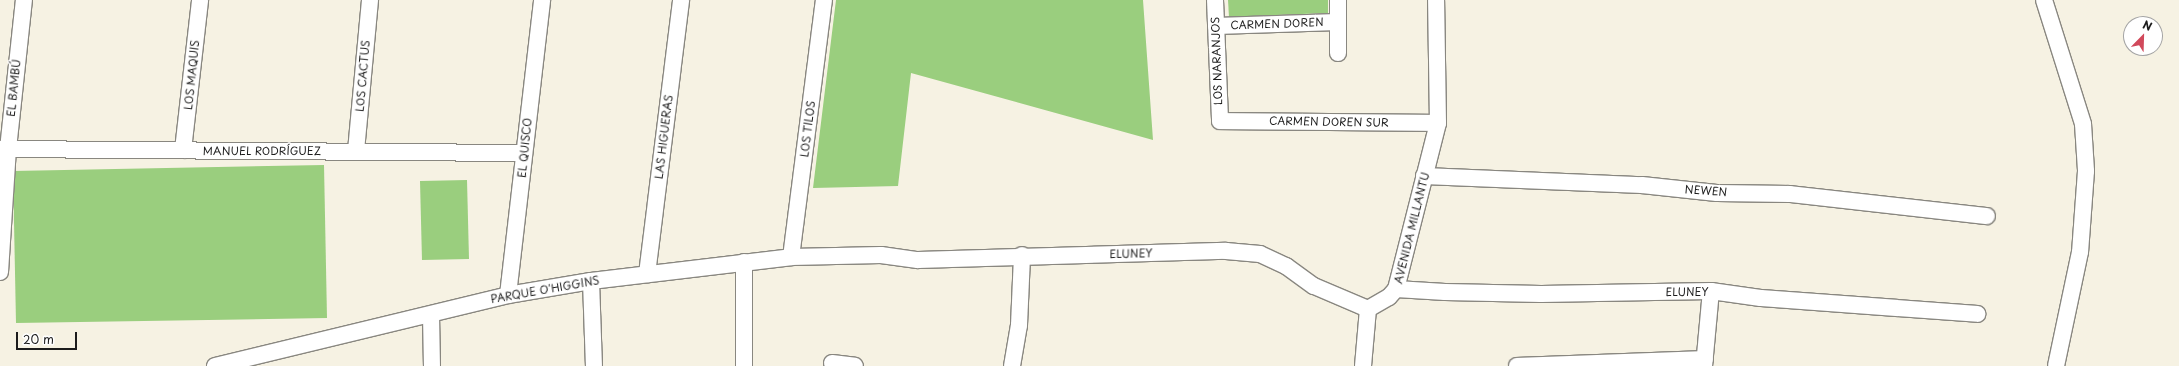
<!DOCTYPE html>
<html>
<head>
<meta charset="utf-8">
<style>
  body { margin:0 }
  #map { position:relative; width:2179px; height:366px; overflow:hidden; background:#f6f2e3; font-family:"Playpen Sans",sans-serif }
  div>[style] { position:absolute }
  .green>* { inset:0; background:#9ace7e }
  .roads { filter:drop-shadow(1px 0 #898780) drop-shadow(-1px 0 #898780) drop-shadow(0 1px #898780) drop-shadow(0 -1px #898780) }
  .street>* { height:16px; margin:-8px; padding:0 8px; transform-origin:8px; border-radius:8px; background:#fff }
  span { translate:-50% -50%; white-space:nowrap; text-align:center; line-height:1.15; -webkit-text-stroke:3px #fff; paint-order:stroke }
  .street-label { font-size:11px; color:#1c1c1c }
  .north { position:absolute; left:2123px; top:16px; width:40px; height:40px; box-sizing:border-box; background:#fff; border:1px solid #a4a4a4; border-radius:50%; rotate:23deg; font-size:11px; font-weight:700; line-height:16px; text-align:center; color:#1c1c1c }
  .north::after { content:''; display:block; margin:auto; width:14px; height:18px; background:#d1495b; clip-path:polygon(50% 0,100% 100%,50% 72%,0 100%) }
  .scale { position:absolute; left:16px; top:332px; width:61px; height:18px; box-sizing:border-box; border:2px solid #1c1c1c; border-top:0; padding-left:5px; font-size:12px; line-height:14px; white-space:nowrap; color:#1c1c1c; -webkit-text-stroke:3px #fff; paint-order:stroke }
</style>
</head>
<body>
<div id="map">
  <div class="green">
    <div style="clip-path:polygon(836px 0,1143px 0,1153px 140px,911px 73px,898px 186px,813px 188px)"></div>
    <div style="clip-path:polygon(1228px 0,1328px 0,1328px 13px,1229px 17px)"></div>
    <div style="clip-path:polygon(324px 165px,327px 318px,16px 323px,13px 171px)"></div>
    <div style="clip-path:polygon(467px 180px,469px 259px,422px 260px,420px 181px)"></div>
  </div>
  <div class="roads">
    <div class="street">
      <div style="left:1215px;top:0;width:121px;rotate:87.6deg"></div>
      <div style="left:1220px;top:121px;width:218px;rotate:0.5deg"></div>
      <div style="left:1338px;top:0;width:53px;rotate:90deg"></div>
      <div style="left:2044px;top:0;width:130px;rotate:72.5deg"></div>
      <div style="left:2083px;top:124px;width:47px;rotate:86.3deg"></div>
      <div style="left:2086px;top:171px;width:81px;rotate:94.2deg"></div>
      <div style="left:2080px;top:252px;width:116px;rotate:101.9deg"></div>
      <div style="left:1216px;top:26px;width:122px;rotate:-1.9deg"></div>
      <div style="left:0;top:149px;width:524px;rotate:0.44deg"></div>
      <div style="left:183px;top:150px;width:151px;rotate:-83.5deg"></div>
      <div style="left:356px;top:151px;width:152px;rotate:-84.7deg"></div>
      <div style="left:1424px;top:176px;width:218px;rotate:2.4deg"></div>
      <div style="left:1642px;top:185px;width:75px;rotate:6.1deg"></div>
      <div style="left:1717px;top:193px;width:73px;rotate:0.8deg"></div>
      <div style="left:1790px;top:194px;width:198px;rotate:6.4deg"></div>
      <div style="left:791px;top:257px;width:259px;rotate:-82.7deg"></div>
      <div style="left:0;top:272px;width:123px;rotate:-86.3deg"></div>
      <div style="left:8px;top:149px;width:150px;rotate:-83.9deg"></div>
      <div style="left:647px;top:274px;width:276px;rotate:-82.9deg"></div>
      <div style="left:591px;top:281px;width:85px;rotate:88deg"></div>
      <div style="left:1396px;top:289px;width:49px;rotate:3.5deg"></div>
      <div style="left:1445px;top:292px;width:96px;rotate:1.2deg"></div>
      <div style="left:1541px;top:294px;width:170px;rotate:-1deg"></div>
      <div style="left:1711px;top:291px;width:50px;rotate:8deg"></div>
      <div style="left:1761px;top:298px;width:217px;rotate:4.2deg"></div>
      <div style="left:508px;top:295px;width:297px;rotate:-83.4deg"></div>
      <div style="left:431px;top:315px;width:51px;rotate:88.9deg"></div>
      <div style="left:832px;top:363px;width:23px;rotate:7deg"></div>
      <div style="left:215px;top:366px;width:301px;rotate:-13.6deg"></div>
      <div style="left:508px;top:295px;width:84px;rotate:-9.6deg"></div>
      <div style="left:591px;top:281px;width:201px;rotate:-6.8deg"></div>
      <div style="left:791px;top:257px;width:90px;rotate:-1.3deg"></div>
      <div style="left:881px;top:255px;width:37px;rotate:8deg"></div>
      <div style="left:918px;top:260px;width:308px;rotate:-1.7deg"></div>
      <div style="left:1226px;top:251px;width:34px;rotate:5deg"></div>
      <div style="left:1260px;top:254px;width:29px;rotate:25deg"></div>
      <div style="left:1286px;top:266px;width:34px;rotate:36deg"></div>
      <div style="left:1314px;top:286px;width:59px;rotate:23.1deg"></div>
      <div style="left:744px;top:366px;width:104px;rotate:-90deg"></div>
      <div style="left:1012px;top:366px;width:42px;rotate:-80.3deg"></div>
      <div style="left:1019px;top:325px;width:70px;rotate:-87.5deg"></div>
      <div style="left:1363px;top:366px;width:57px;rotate:-85deg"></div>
      <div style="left:1368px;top:309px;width:24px;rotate:-30deg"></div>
      <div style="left:1389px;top:297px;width:11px;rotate:-49deg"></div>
      <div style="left:1396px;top:289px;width:171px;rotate:-75.8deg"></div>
      <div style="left:1438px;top:123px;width:123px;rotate:-90.9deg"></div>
      <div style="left:1517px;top:366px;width:188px;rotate:-2.1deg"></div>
      <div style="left:1704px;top:366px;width:75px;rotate:-84.7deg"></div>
    </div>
  </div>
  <div class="street-label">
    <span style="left:1277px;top:24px;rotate:-2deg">CARMEN DOREN</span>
    <span style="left:1217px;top:61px;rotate:-92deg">LOS NARANJOS</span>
    <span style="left:192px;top:75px;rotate:-84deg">LOS MAQUIS</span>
    <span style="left:363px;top:76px;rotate:-85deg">LOS CACTUS</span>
    <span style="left:14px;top:88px;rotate:-84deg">EL BAMBÚ</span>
    <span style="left:1329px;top:122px;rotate:1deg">CARMEN DOREN SUR</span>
    <span style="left:808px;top:129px;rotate:-83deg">LOS TILOS</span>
    <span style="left:664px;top:137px;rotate:-83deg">LAS HIGUERAS</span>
    <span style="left:525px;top:148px;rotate:-84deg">EL QUISCO</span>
    <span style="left:262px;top:151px">MANUEL RODRÍGUEZ</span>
    <span style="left:1706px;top:191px;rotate:4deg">NEWEN</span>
    <span style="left:1412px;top:228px;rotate:-76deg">AVENIDA MILLANTU</span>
    <span style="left:1131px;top:254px;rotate:-1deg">ELUNEY</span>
    <span style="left:545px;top:290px;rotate:-10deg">PARQUE O'HIGGINS</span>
    <span style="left:1687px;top:292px">ELUNEY</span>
  </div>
  <div class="north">N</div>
  <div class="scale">20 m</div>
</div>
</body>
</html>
